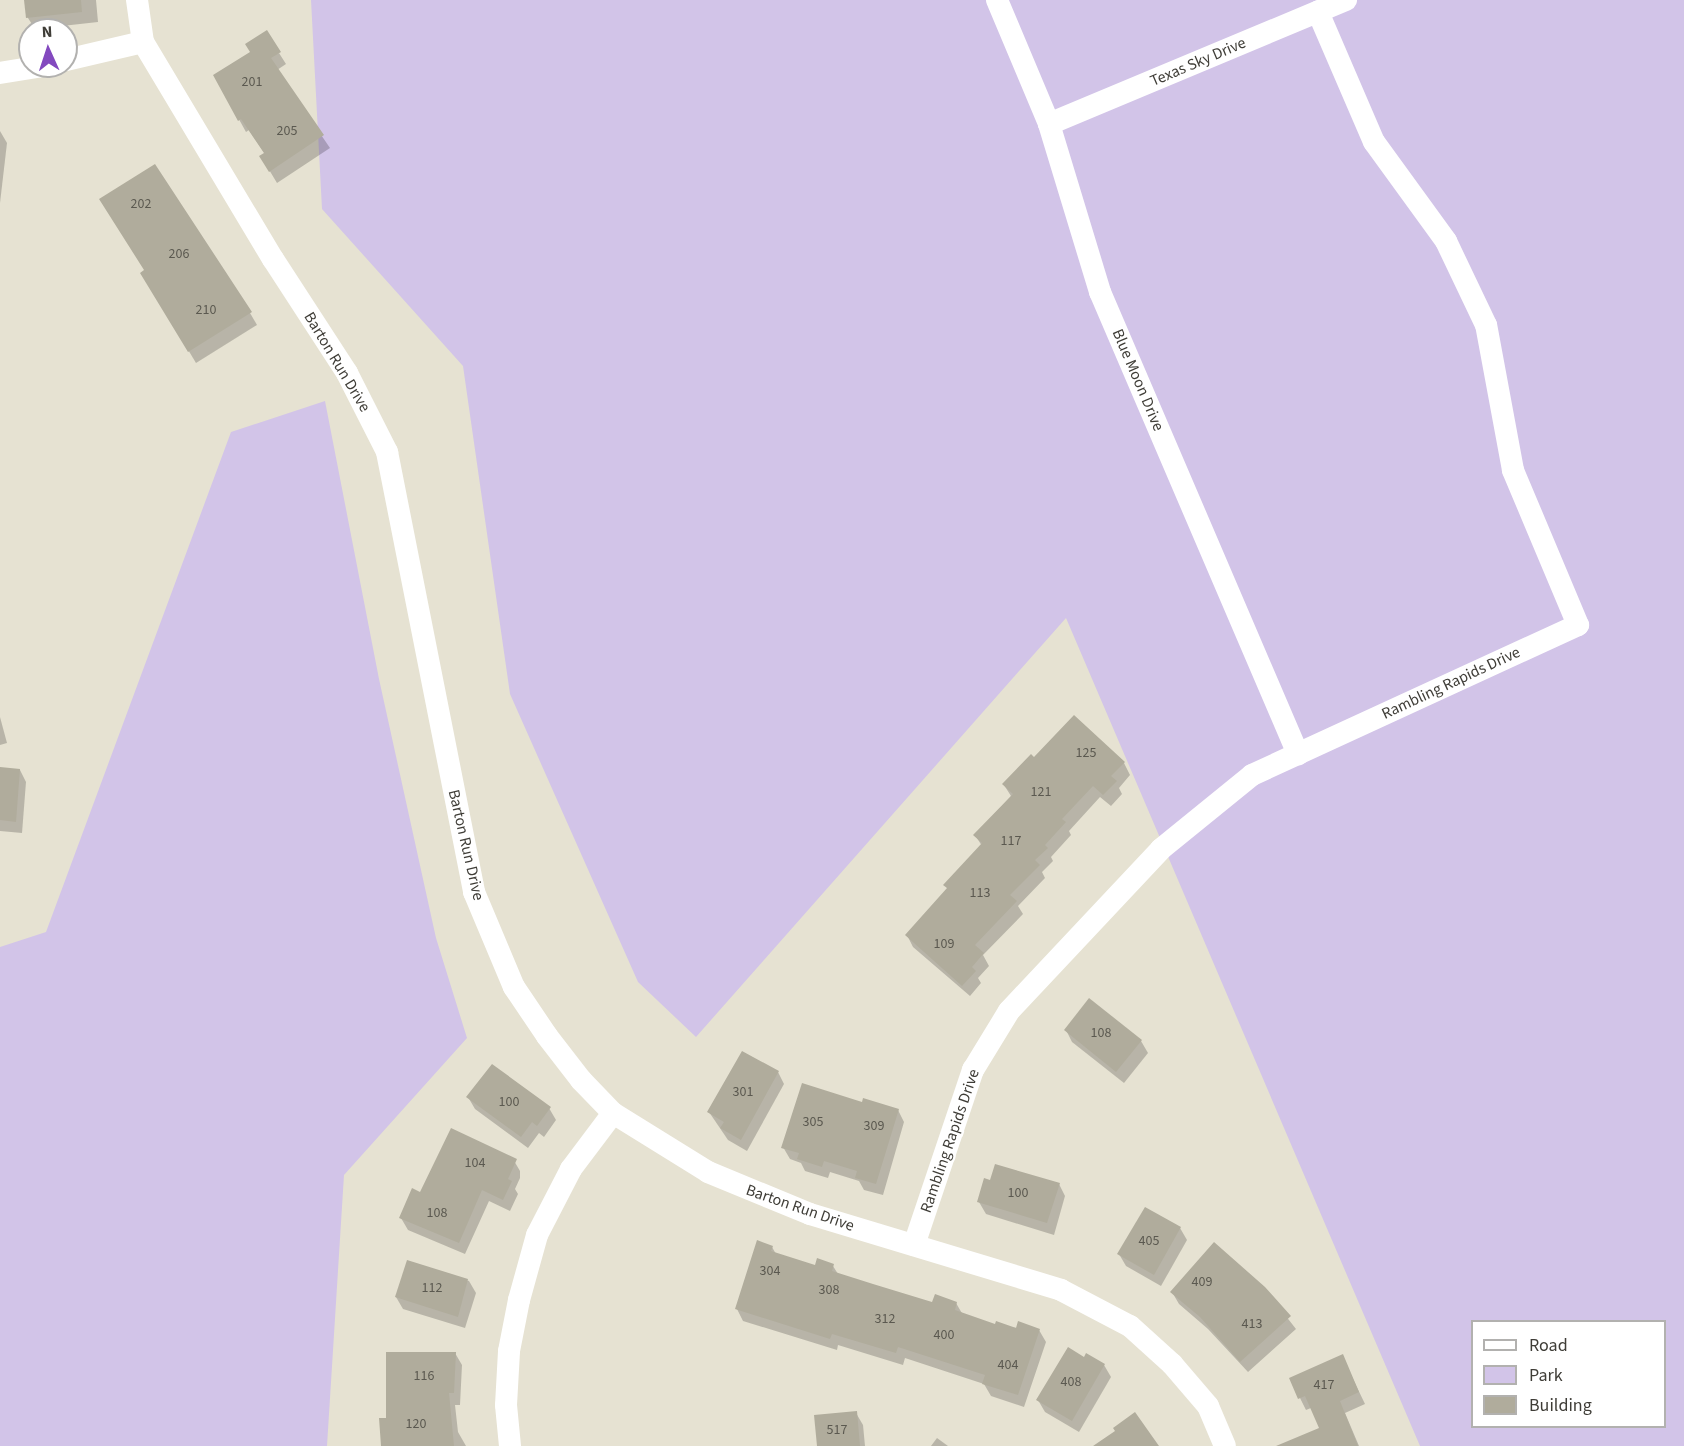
<!DOCTYPE html>
<html>
<head>
<meta charset="utf-8">
<style>
  body { margin:0 }
  #map { position:relative; width:1684px; height:1446px; overflow:hidden; background:#e6e2d2; font-family:"Source Sans 3",sans-serif }
  div>[style] { position:absolute }
  .green>* { inset:0; background:#d2c4e8 }
  .shadow>* { inset:0; background:#0003 }
  .building>* { inset:0; background:#b0ac9c }
  .minor>* { height:22px; margin:-11px; padding:0 11px; transform-origin:11px; border-radius:11px; background:#fff }
  span { translate:-50% -50%; white-space:nowrap; text-align:center; line-height:1.15; -webkit-text-stroke:4.5px #fff; paint-order:stroke }
  .number-label { font-size:14px; color:#5b5950 }
  .number-label span { -webkit-text-stroke-width:0 }
  .street-label { font-size:16px; color:#3f3d37 }
  .legend { position:absolute; left:1471px; top:1320px; width:195px; height:108px; box-sizing:border-box; background:#fff; border:2px solid #b2b1af; margin:0; padding:8px 10px; list-style:none; font-size:18px; color:#3f3d37 }
  .legend li { display:flex; align-items:center; gap:12px; height:30px }
  .legend b { width:30px; border:2px solid #b2b1af }
  .north { position:absolute; left:18px; top:18px; width:60px; height:60px; box-sizing:border-box; background:#fff; border:2px solid #b2b1af; border-radius:50%; rotate:357deg; font-size:16px; font-weight:700; line-height:24px; text-align:center; color:#3f3d37 }
  .north::after { content:''; display:block; margin:auto; width:21px; height:27px; background:#8349bf; clip-path:polygon(50% 0,100% 100%,50% 72%,0 100%) }
</style>
</head>
<body>
<div id="map">
  <div class="green">
    <div style="clip-path:polygon(evenodd,311px 0,1684px 0,1684px 1446px,1420px 1446px,1066px 618px,696px 1037px,638px 982px,510px 694px,463px 366px,322px 209px,311px 0,1472px 1322px,1664px 1322px,1664px 1426px,1472px 1426px,1472px 1322px)"></div>
    <div style="clip-path:polygon(325px 401px,379px 679px,436px 938px,467px 1038px,344px 1175px,327px 1446px,0 1446px,0 947px,46px 932px,231px 432px)"></div>
  </div>
  <div class="shadow">
    <div style="clip-path:polygon(26px 0,96px 0,98px 22px,35px 29px,28px 18px)"></div>
    <div style="clip-path:polygon(279px 53px,286px 64px,277px 70px,330px 148px,277px 183px,268px 168px,265px 154px,249px 130px,246px 132px,215px 76px)"></div>
    <div style="clip-path:polygon(0 131px,7px 143px,0 203px)"></div>
    <div style="clip-path:polygon(142px 273px,250px 313px,257px 325px,196px 363px)"></div>
    <div style="clip-path:polygon(0 717px,7px 743px,0 745px)"></div>
    <div style="clip-path:polygon(1034px 759px,1124px 763px,1130px 775px,1119px 788px,1122px 794px,1111px 806px,1100px 797px,1069px 831px,1071px 835px,1051px 857px,1053px 861px,1042px 872px,1045px 878px,1018px 906px,1023px 914px,983px 955px,989px 966px,978px 978px,981px 983px,970px 996px,913px 947px,907px 935px,948px 889px,945px 885px,982px 846px,975px 835px,1011px 796px,1004px 785px)"></div>
    <div style="clip-path:polygon(0 769px,20px 770px,26px 782px,22px 833px,0 831px)"></div>
    <div style="clip-path:polygon(1066px 1030px,1141px 1041px,1148px 1053px,1124px 1083px,1072px 1042px)"></div>
    <div style="clip-path:polygon(778px 1072px,784px 1084px,747px 1151px,728px 1140px,709px 1112px)"></div>
    <div style="clip-path:polygon(468px 1097px,549px 1108px,556px 1120px,544px 1137px,539px 1133px,528px 1148px,475px 1109px)"></div>
    <div style="clip-path:polygon(863px 1104px,898px 1110px,904px 1122px,883px 1195px,864px 1190px,859px 1181px,830px 1172px,828px 1178px,805px 1171px,801px 1163px,790px 1159px,783px 1147px)"></div>
    <div style="clip-path:polygon(513px 1159px,520px 1171px,520px 1178px,515px 1189px,518px 1194px,510px 1211px,489px 1201px,465px 1254px,408px 1230px,401px 1218px,421px 1194px)"></div>
    <div style="clip-path:polygon(1059px 1184px,1065px 1196px,1054px 1235px,986px 1214px,979px 1202px)"></div>
    <div style="clip-path:polygon(1180px 1228px,1187px 1240px,1161px 1286px,1126px 1266px,1119px 1254px)"></div>
    <div style="clip-path:polygon(772px 1247px,776px 1254px,816px 1267px,833px 1266px,838px 1274px,933px 1304px,956px 1303px,963px 1315px,996px 1326px,1039px 1330px,1046px 1342px,1024px 1407px,991px 1396px,984px 1384px,905px 1358px,903px 1365px,838px 1345px,837px 1350px,743px 1321px,737px 1309px)"></div>
    <div style="clip-path:polygon(408px 1261px,469px 1281px,476px 1293px,465px 1328px,403px 1309px,396px 1297px)"></div>
    <div style="clip-path:polygon(1264px 1288px,1296px 1329px,1248px 1372px,1208px 1329px,1179px 1304px,1172px 1292px)"></div>
    <div style="clip-path:polygon(455px 1353px,462px 1365px,460px 1405px,455px 1405px,458px 1432px,466px 1446px,383px 1446px,388px 1419px)"></div>
    <div style="clip-path:polygon(1087px 1355px,1104px 1365px,1111px 1377px,1079px 1432px,1045px 1412px,1038px 1400px)"></div>
    <div style="clip-path:polygon(1342px 1356px,1365px 1404px,1345px 1413px,1359px 1446px,1278px 1446px,1321px 1429px,1311px 1408px,1306px 1410px,1300px 1398px)"></div>
    <div style="clip-path:polygon(856px 1413px,863px 1425px,865px 1446px,818px 1446px)"></div>
    <div style="clip-path:polygon(937px 1438px,948px 1446px,931px 1446px)"></div>
  </div>
  <div class="building">
    <div style="clip-path:polygon(24px 0,81px 0,82px 12px,26px 18px)"></div>
    <div style="clip-path:polygon(267px 30px,281px 52px,271px 58px,324px 135px,269px 172px,259px 156px,264px 153px,241px 119px,238px 121px,213px 75px,250px 52px,245px 44px)"></div>
    <div style="clip-path:polygon(155px 164px,252px 312px,188px 352px,140px 273px,144px 270px,99px 199px)"></div>
    <div style="clip-path:polygon(1074px 715px,1125px 762px,1111px 776px,1117px 781px,1103px 795px,1093px 786px,1062px 819px,1066px 822px,1045px 845px,1048px 848px,1035px 860px,1040px 865px,1010px 895px,1017px 901px,975px 945px,984px 953px,972px 967px,976px 971px,962px 986px,905px 935px,947px 888px,943px 885px,982px 843px,973px 835px,1013px 794px,1002px 784px,1031px 754px,1034px 757px)"></div>
    <div style="clip-path:polygon(0 767px,20px 769px,16px 822px,0 820px)"></div>
    <div style="clip-path:polygon(1089px 998px,1142px 1040px,1116px 1072px,1064px 1030px)"></div>
    <div style="clip-path:polygon(742px 1051px,779px 1071px,741px 1140px,720px 1128px,724px 1122px,707px 1112px)"></div>
    <div style="clip-path:polygon(492px 1064px,551px 1107px,537px 1126px,532px 1122px,521px 1137px,466px 1097px)"></div>
    <div style="clip-path:polygon(802px 1083px,862px 1102px,863px 1098px,899px 1109px,876px 1184px,855px 1178px,857px 1171px,824px 1161px,822px 1167px,797px 1159px,799px 1153px,781px 1148px)"></div>
    <div style="clip-path:polygon(451px 1128px,517px 1159px,508px 1179px,512px 1181px,503px 1200px,482px 1190px,459px 1243px,399px 1218px,412px 1188px,420px 1192px)"></div>
    <div style="clip-path:polygon(995px 1164px,1060px 1183px,1047px 1223px,977px 1202px,984px 1178px,990px 1180px)"></div>
    <div style="clip-path:polygon(1145px 1207px,1181px 1227px,1154px 1275px,1117px 1254px)"></div>
    <div style="clip-path:polygon(757px 1240px,773px 1246px,771px 1251px,815px 1265px,817px 1258px,834px 1264px,832px 1271px,873px 1284px,932px 1302px,935px 1294px,957px 1302px,955px 1310px,995px 1324px,996px 1321px,1016px 1328px,1018px 1321px,1040px 1329px,1018px 1395px,982px 1384px,985px 1375px,898px 1347px,896px 1353px,832px 1334px,830px 1339px,735px 1309px)"></div>
    <div style="clip-path:polygon(1214px 1242px,1265px 1287px,1291px 1316px,1240px 1362px,1200px 1317px,1170px 1292px)"></div>
    <div style="clip-path:polygon(407px 1260px,468px 1279px,458px 1317px,395px 1297px)"></div>
    <div style="clip-path:polygon(1068px 1347px,1084px 1357px,1086px 1353px,1105px 1364px,1072px 1421px,1036px 1400px)"></div>
    <div style="clip-path:polygon(386px 1352px,456px 1352px,454px 1393px,449px 1393px,454px 1446px,381px 1446px,379px 1418px,386px 1418px)"></div>
    <div style="clip-path:polygon(1343px 1354px,1359px 1392px,1340px 1401px,1358px 1446px,1276px 1446px,1319px 1428px,1305px 1396px,1298px 1399px,1289px 1378px)"></div>
    <div style="clip-path:polygon(857px 1411px,860px 1446px,817px 1446px,814px 1415px)"></div>
    <div style="clip-path:polygon(1135px 1412px,1159px 1446px,1093px 1446px,1115px 1431px,1113px 1428px)"></div>
  </div>
  <div class="minor">
    <div style="left:137px;top:0;width:42px;rotate:81.9deg"></div>
    <div style="left:143px;top:42px;width:253px;rotate:59.1deg"></div>
    <div style="left:273px;top:259px;width:136px;rotate:57deg"></div>
    <div style="left:347px;top:373px;width:89px;rotate:63.1deg"></div>
    <div style="left:387px;top:452px;width:449px;rotate:78.8deg"></div>
    <div style="left:474px;top:892px;width:103px;rotate:67.2deg"></div>
    <div style="left:514px;top:987px;width:59px;rotate:56deg"></div>
    <div style="left:547px;top:1036px;width:56px;rotate:52.3deg"></div>
    <div style="left:581px;top:1080px;width:46px;rotate:45.9deg"></div>
    <div style="left:613px;top:1113px;width:112px;rotate:31.8deg"></div>
    <div style="left:708px;top:1172px;width:110px;rotate:22.4deg"></div>
    <div style="left:810px;top:1214px;width:262px;rotate:16.8deg"></div>
    <div style="left:1061px;top:1290px;width:78px;rotate:27.6deg"></div>
    <div style="left:1130px;top:1326px;width:57px;rotate:42.1deg"></div>
    <div style="left:1172px;top:1364px;width:55px;rotate:49.4deg"></div>
    <div style="left:1208px;top:1406px;width:43px;rotate:67deg"></div>
    <div style="left:997px;top:0;width:134px;rotate:67.2deg"></div>
    <div style="left:1049px;top:124px;width:176px;rotate:73.1deg"></div>
    <div style="left:1100px;top:292px;width:503px;rotate:66.8deg"></div>
    <div style="left:66px;top:60px;width:79px;rotate:-13.2deg"></div>
    <div style="left:0;top:73px;width:44px;rotate:-9.2deg"></div>
    <div style="left:1049px;top:124px;width:322px;rotate:-22.7deg"></div>
    <div style="left:914px;top:1245px;width:185px;rotate:-71.4deg"></div>
    <div style="left:973px;top:1070px;width:69px;rotate:-58.6deg"></div>
    <div style="left:1009px;top:1011px;width:222px;rotate:-46.8deg"></div>
    <div style="left:1161px;top:849px;width:117px;rotate:-39.1deg"></div>
    <div style="left:1252px;top:775px;width:359px;rotate:-24.7deg"></div>
    <div style="left:1578px;top:625px;width:168px;rotate:-112.8deg"></div>
    <div style="left:1513px;top:470px;width:147px;rotate:-100.5deg"></div>
    <div style="left:1486px;top:325px;width:93px;rotate:-115.5deg"></div>
    <div style="left:1446px;top:241px;width:122px;rotate:-126deg"></div>
    <div style="left:1374px;top:142px;width:142px;rotate:-113.3deg"></div>
    <div style="left:510px;top:1446px;width:41px;rotate:-95.6deg"></div>
    <div style="left:506px;top:1405px;width:54px;rotate:-86.8deg"></div>
    <div style="left:509px;top:1351px;width:52px;rotate:-78.9deg"></div>
    <div style="left:519px;top:1300px;width:67px;rotate:-74.5deg"></div>
    <div style="left:537px;top:1235px;width:74px;rotate:-62.7deg"></div>
    <div style="left:571px;top:1169px;width:70px;rotate:-53.1deg"></div>
  </div>
  <div class="number-label">
    <span style="left:252px;top:82px">201</span>
    <span style="left:287px;top:131px">205</span>
    <span style="left:141px;top:204px">202</span>
    <span style="left:179px;top:254px">206</span>
    <span style="left:206px;top:310px">210</span>
    <span style="left:1086px;top:753px">125</span>
    <span style="left:1041px;top:792px">121</span>
    <span style="left:1011px;top:841px">117</span>
    <span style="left:980px;top:893px">113</span>
    <span style="left:944px;top:944px">109</span>
    <span style="left:1101px;top:1033px">108</span>
    <span style="left:743px;top:1092px">301</span>
    <span style="left:509px;top:1102px">100</span>
    <span style="left:813px;top:1122px">305</span>
    <span style="left:874px;top:1126px">309</span>
    <span style="left:475px;top:1163px">104</span>
    <span style="left:1018px;top:1193px">100</span>
    <span style="left:437px;top:1213px">108</span>
    <span style="left:1149px;top:1241px">405</span>
    <span style="left:770px;top:1271px">304</span>
    <span style="left:1202px;top:1282px">409</span>
    <span style="left:432px;top:1288px">112</span>
    <span style="left:829px;top:1290px">308</span>
    <span style="left:885px;top:1319px">312</span>
    <span style="left:1252px;top:1324px">413</span>
    <span style="left:944px;top:1335px">400</span>
    <span style="left:1008px;top:1365px">404</span>
    <span style="left:424px;top:1376px">116</span>
    <span style="left:1071px;top:1382px">408</span>
    <span style="left:1324px;top:1385px">417</span>
    <span style="left:416px;top:1424px">120</span>
    <span style="left:837px;top:1430px">517</span>
  </div>
  <div class="street-label">
    <span style="left:1198px;top:62px;rotate:-23deg">Texas Sky Drive</span>
    <span style="left:337px;top:362px;rotate:59deg">Barton Run Drive</span>
    <span style="left:1138px;top:380px;rotate:67deg">Blue Moon Drive</span>
    <span style="left:1451px;top:683px;rotate:-25deg">Rambling Rapids Drive</span>
    <span style="left:466px;top:845px;rotate:77deg">Barton Run Drive</span>
    <span style="left:950px;top:1141px;rotate:-71deg">Rambling Rapids Drive</span>
    <span style="left:800px;top:1208px;rotate:19deg">Barton Run Drive</span>
  </div>
  <ul class="legend">
  <li><b style="height:8px;background:#fff"></b>Road</li>
  <li><b style="height:16px;background:#d2c4e8"></b>Park</li>
  <li><b style="height:16px;background:#b0ac9c"></b>Building</li>
  </ul>
  <div class="north">N</div>
</div>
</body>
</html>
